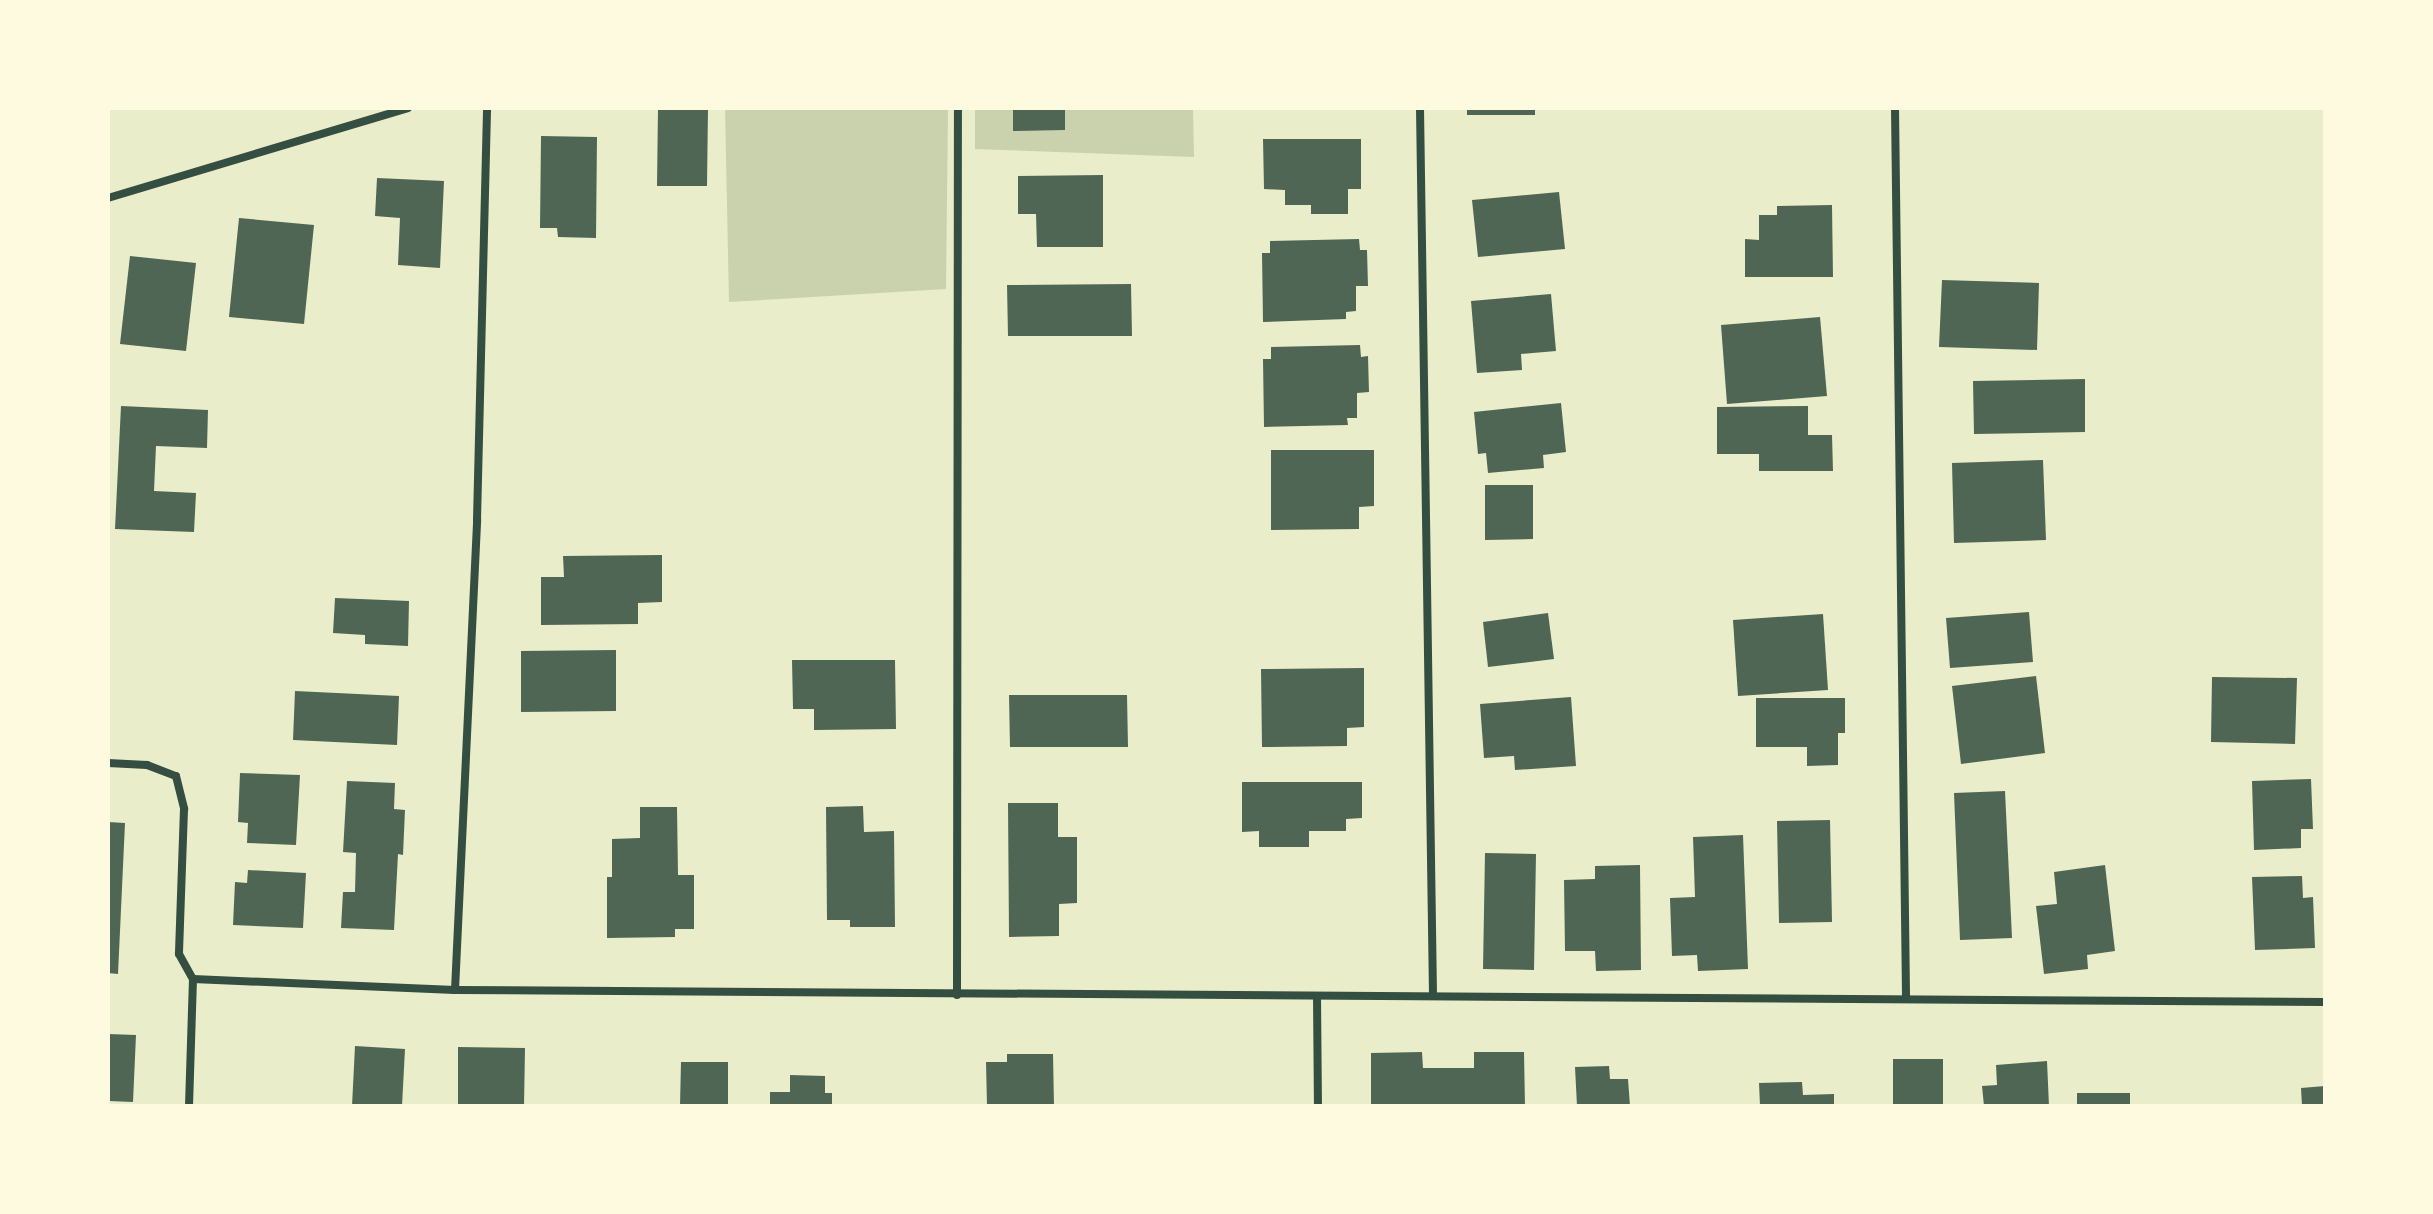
<!DOCTYPE html>
<html>
<head>
<meta charset="utf-8">
<style>
  body { margin:0 }
  #map { position:relative; width:2433px; height:1214px; overflow:hidden; background:#e9edc9; font-family:Roboto,sans-serif }
  div>[style] { position:absolute }
  .green>* { inset:0; background:#cad2ad }
  .building>* { inset:0; background:#4f6655 }
  .minor>* { height:8px; margin:-4px; padding:0 4px; transform-origin:4px; border-radius:4px; background:#344e41 }
  span { translate:-50% -50%; white-space:nowrap; text-align:center; line-height:1.15; -webkit-text-stroke:8px #fefae0; paint-order:stroke }
  .frame { position:absolute; inset:0; border:110px solid #fefae0; pointer-events:none }
</style>
</head>
<body>
<div id="map">
  <div class="green">
    <div style="clip-path:polygon(725px 108px,948px 108px,946px 289px,729px 302px)"></div>
    <div style="clip-path:polygon(975px 108px,1193px 108px,1194px 157px,975px 149px)"></div>
  </div>
  <div class="building">
    <div style="clip-path:polygon(658px 108px,708px 108px,707px 186px,657px 186px)"></div>
    <div style="clip-path:polygon(1013px 108px,1065px 108px,1065px 130px,1013px 131px)"></div>
    <div style="clip-path:polygon(1467px 108px,1535px 108px,1535px 115px,1467px 115px)"></div>
    <div style="clip-path:polygon(541px 136px,597px 137px,596px 238px,558px 237px,557px 228px,540px 228px)"></div>
    <div style="clip-path:polygon(1263px 139px,1361px 139px,1361px 189px,1348px 189px,1348px 214px,1311px 214px,1311px 205px,1285px 205px,1285px 190px,1264px 189px)"></div>
    <div style="clip-path:polygon(1103px 175px,1103px 247px,1037px 247px,1036px 214px,1018px 214px,1018px 176px)"></div>
    <div style="clip-path:polygon(377px 178px,444px 181px,440px 268px,398px 265px,400px 218px,375px 216px)"></div>
    <div style="clip-path:polygon(1559px 192px,1565px 249px,1478px 257px,1472px 200px)"></div>
    <div style="clip-path:polygon(1832px 205px,1833px 277px,1745px 277px,1745px 239px,1759px 240px,1759px 215px,1777px 215px,1777px 206px)"></div>
    <div style="clip-path:polygon(239px 218px,314px 225px,304px 324px,229px 317px)"></div>
    <div style="clip-path:polygon(1359px 239px,1360px 250px,1367px 250px,1368px 286px,1356px 286px,1356px 311px,1346px 312px,1346px 319px,1263px 322px,1262px 253px,1270px 253px,1270px 241px)"></div>
    <div style="clip-path:polygon(130px 256px,196px 263px,186px 351px,120px 344px)"></div>
    <div style="clip-path:polygon(1942px 280px,2039px 283px,2037px 350px,1939px 347px)"></div>
    <div style="clip-path:polygon(1131px 284px,1132px 336px,1008px 336px,1007px 285px)"></div>
    <div style="clip-path:polygon(1551px 294px,1556px 351px,1521px 354px,1522px 370px,1477px 373px,1471px 301px)"></div>
    <div style="clip-path:polygon(1820px 317px,1827px 396px,1727px 404px,1721px 325px)"></div>
    <div style="clip-path:polygon(1360px 345px,1361px 357px,1368px 356px,1369px 392px,1357px 393px,1357px 418px,1347px 418px,1348px 425px,1264px 427px,1263px 359px,1271px 359px,1271px 347px)"></div>
    <div style="clip-path:polygon(2085px 379px,2085px 432px,1974px 434px,1973px 381px)"></div>
    <div style="clip-path:polygon(1561px 403px,1566px 452px,1543px 455px,1544px 468px,1488px 473px,1486px 453px,1478px 454px,1474px 412px)"></div>
    <div style="clip-path:polygon(121px 406px,208px 410px,207px 448px,156px 446px,154px 491px,196px 493px,194px 532px,115px 529px)"></div>
    <div style="clip-path:polygon(1808px 406px,1808px 435px,1832px 435px,1833px 471px,1759px 471px,1759px 454px,1717px 454px,1717px 407px)"></div>
    <div style="clip-path:polygon(1271px 450px,1374px 450px,1374px 506px,1359px 507px,1359px 529px,1271px 530px)"></div>
    <div style="clip-path:polygon(2043px 460px,2046px 540px,1954px 543px,1952px 463px)"></div>
    <div style="clip-path:polygon(1485px 485px,1533px 485px,1533px 539px,1485px 540px)"></div>
    <div style="clip-path:polygon(662px 555px,662px 602px,638px 603px,638px 624px,541px 625px,541px 577px,564px 577px,563px 556px)"></div>
    <div style="clip-path:polygon(335px 598px,409px 601px,408px 646px,365px 644px,365px 635px,333px 633px)"></div>
    <div style="clip-path:polygon(2029px 612px,2033px 662px,1950px 668px,1946px 618px)"></div>
    <div style="clip-path:polygon(1548px 613px,1554px 659px,1488px 667px,1483px 622px)"></div>
    <div style="clip-path:polygon(1823px 614px,1828px 690px,1738px 696px,1733px 620px)"></div>
    <div style="clip-path:polygon(616px 650px,616px 711px,521px 712px,521px 651px)"></div>
    <div style="clip-path:polygon(792px 660px,895px 660px,896px 729px,814px 730px,814px 709px,793px 709px)"></div>
    <div style="clip-path:polygon(1364px 668px,1364px 727px,1347px 728px,1347px 746px,1262px 747px,1261px 669px)"></div>
    <div style="clip-path:polygon(2036px 676px,2045px 753px,1961px 764px,1952px 686px)"></div>
    <div style="clip-path:polygon(2212px 677px,2297px 678px,2295px 744px,2211px 742px)"></div>
    <div style="clip-path:polygon(295px 691px,399px 696px,397px 745px,293px 740px)"></div>
    <div style="clip-path:polygon(1009px 695px,1127px 695px,1128px 747px,1010px 747px)"></div>
    <div style="clip-path:polygon(1571px 697px,1576px 766px,1515px 770px,1514px 756px,1484px 758px,1480px 704px)"></div>
    <div style="clip-path:polygon(1756px 698px,1845px 698px,1845px 733px,1838px 733px,1838px 765px,1807px 766px,1807px 747px,1756px 747px)"></div>
    <div style="clip-path:polygon(240px 773px,300px 775px,296px 845px,247px 843px,248px 823px,238px 822px)"></div>
    <div style="clip-path:polygon(2311px 779px,2313px 829px,2301px 829px,2301px 848px,2254px 850px,2252px 781px)"></div>
    <div style="clip-path:polygon(347px 781px,395px 783px,394px 809px,405px 810px,403px 855px,398px 854px,394px 930px,341px 928px,343px 892px,355px 892px,356px 853px,343px 852px)"></div>
    <div style="clip-path:polygon(1242px 782px,1362px 782px,1362px 818px,1346px 819px,1346px 831px,1309px 831px,1309px 847px,1259px 847px,1259px 831px,1242px 832px)"></div>
    <div style="clip-path:polygon(2005px 791px,2012px 938px,1960px 940px,1954px 793px)"></div>
    <div style="clip-path:polygon(1008px 803px,1058px 803px,1058px 837px,1077px 837px,1077px 903px,1059px 904px,1059px 936px,1009px 937px)"></div>
    <div style="clip-path:polygon(863px 806px,864px 832px,894px 831px,895px 927px,850px 927px,850px 920px,827px 920px,826px 807px)"></div>
    <div style="clip-path:polygon(640px 807px,677px 807px,678px 875px,694px 875px,694px 929px,675px 929px,675px 937px,607px 938px,607px 877px,612px 877px,612px 839px,640px 838px)"></div>
    <div style="clip-path:polygon(1830px 820px,1832px 922px,1779px 923px,1777px 821px)"></div>
    <div style="clip-path:polygon(108px 822px,125px 823px,118px 974px,108px 973px)"></div>
    <div style="clip-path:polygon(1743px 835px,1748px 969px,1698px 971px,1697px 955px,1672px 956px,1670px 898px,1695px 897px,1693px 837px)"></div>
    <div style="clip-path:polygon(1485px 853px,1536px 854px,1534px 970px,1483px 969px)"></div>
    <div style="clip-path:polygon(1640px 865px,1641px 970px,1596px 971px,1595px 951px,1565px 951px,1564px 880px,1595px 879px,1595px 866px)"></div>
    <div style="clip-path:polygon(2105px 865px,2115px 951px,2087px 955px,2088px 969px,2044px 974px,2036px 906px,2057px 904px,2054px 872px)"></div>
    <div style="clip-path:polygon(248px 870px,306px 873px,303px 928px,233px 925px,235px 882px,247px 883px)"></div>
    <div style="clip-path:polygon(2302px 876px,2303px 898px,2313px 897px,2315px 948px,2255px 950px,2252px 877px)"></div>
    <div style="clip-path:polygon(108px 1034px,136px 1035px,133px 1102px,108px 1101px)"></div>
    <div style="clip-path:polygon(355px 1046px,405px 1049px,402px 1106px,352px 1106px)"></div>
    <div style="clip-path:polygon(458px 1047px,525px 1048px,524px 1106px,458px 1106px)"></div>
    <div style="clip-path:polygon(1422px 1052px,1423px 1068px,1474px 1068px,1474px 1052px,1524px 1052px,1525px 1106px,1371px 1106px,1371px 1053px)"></div>
    <div style="clip-path:polygon(1007px 1054px,1053px 1054px,1054px 1106px,987px 1106px,986px 1062px,1007px 1062px)"></div>
    <div style="clip-path:polygon(1893px 1059px,1943px 1059px,1943px 1106px,1893px 1106px)"></div>
    <div style="clip-path:polygon(2047px 1061px,2049px 1106px,1984px 1106px,1982px 1086px,1997px 1085px,1996px 1065px)"></div>
    <div style="clip-path:polygon(681px 1062px,728px 1062px,728px 1106px,680px 1106px)"></div>
    <div style="clip-path:polygon(1609px 1066px,1610px 1079px,1628px 1079px,1630px 1106px,1577px 1106px,1575px 1067px)"></div>
    <div style="clip-path:polygon(790px 1075px,825px 1076px,825px 1093px,832px 1093px,832px 1106px,770px 1106px,770px 1092px,790px 1092px)"></div>
    <div style="clip-path:polygon(1802px 1082px,1803px 1095px,1834px 1094px,1834px 1106px,1760px 1106px,1759px 1083px)"></div>
    <div style="clip-path:polygon(2325px 1086px,2325px 1106px,2302px 1106px,2301px 1088px)"></div>
    <div style="clip-path:polygon(2077px 1093px,2130px 1093px,2130px 1106px,2077px 1106px)"></div>
  </div>
  <div class="minor">
    <div style="left:1420px;top:108px;width:887px;rotate:89.16deg"></div>
    <div style="left:1895px;top:108px;width:891px;rotate:89.29deg"></div>
    <div style="left:108px;top:198px;width:313px;rotate:-16.7deg"></div>
    <div style="left:108px;top:763px;width:39px;rotate:3deg"></div>
    <div style="left:147px;top:765px;width:31px;rotate:21deg"></div>
    <div style="left:176px;top:776px;width:34px;rotate:76deg"></div>
    <div style="left:184px;top:809px;width:145px;rotate:92deg"></div>
    <div style="left:179px;top:954px;width:29px;rotate:61deg"></div>
    <div style="left:193px;top:979px;width:262px;rotate:2.4deg"></div>
    <div style="left:455px;top:990px;width:1870px;rotate:0.37deg"></div>
    <div style="left:455px;top:990px;width:471px;rotate:-87.3deg"></div>
    <div style="left:477px;top:520px;width:412px;rotate:-88.6deg"></div>
    <div style="left:957px;top:995px;width:887px;rotate:-89.94deg"></div>
    <div style="left:1317px;top:996px;width:110px;rotate:89.5deg"></div>
    <div style="left:189px;top:1106px;width:127px;rotate:-88.2deg"></div>
  </div>
  <div class="frame"></div>
</div>
</body>
</html>
